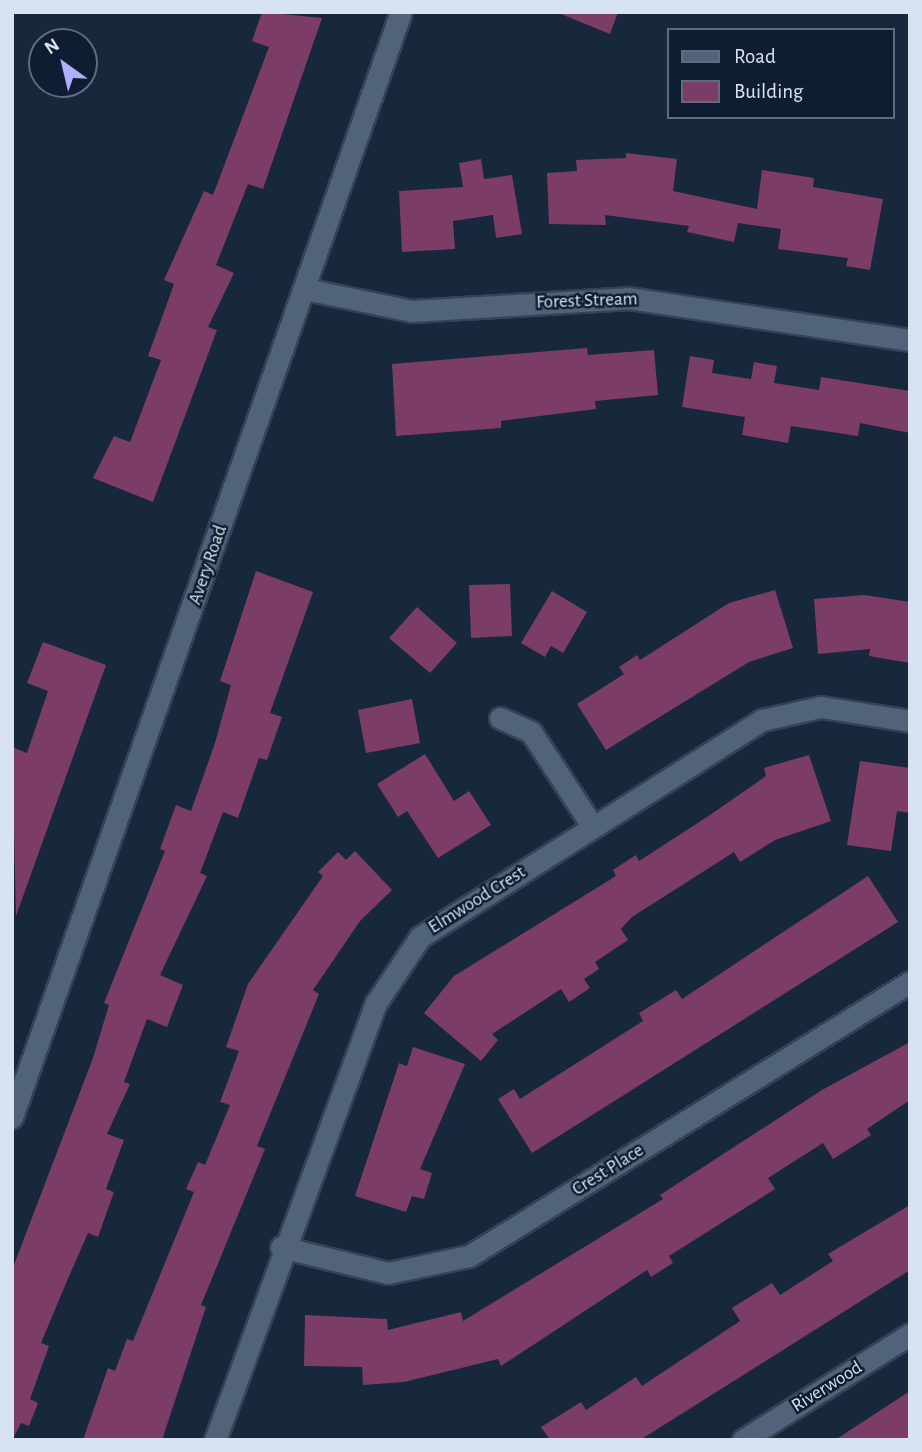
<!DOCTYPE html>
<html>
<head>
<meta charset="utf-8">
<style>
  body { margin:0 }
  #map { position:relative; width:922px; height:1452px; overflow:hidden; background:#17273c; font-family:"Alegreya Sans",sans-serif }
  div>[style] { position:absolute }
  .building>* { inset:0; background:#7b3d66 }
  .roads { filter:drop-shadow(2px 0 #364254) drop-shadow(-2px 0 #364254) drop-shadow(0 2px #364254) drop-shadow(0 -2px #364254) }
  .street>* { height:21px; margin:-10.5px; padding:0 10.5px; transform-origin:10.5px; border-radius:10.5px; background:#51637b }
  span { translate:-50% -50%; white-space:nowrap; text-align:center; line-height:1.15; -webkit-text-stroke:5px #0e1d32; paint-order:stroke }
  .street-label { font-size:19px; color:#d8e3f1 }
  .frame { position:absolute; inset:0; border:14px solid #d8e3f1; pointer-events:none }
  .legend { position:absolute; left:667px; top:28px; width:228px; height:91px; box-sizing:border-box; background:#0e1d32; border:2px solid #5f6c7e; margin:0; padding:9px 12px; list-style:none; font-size:21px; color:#d8e3f1 }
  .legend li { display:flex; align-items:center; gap:14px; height:35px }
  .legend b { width:35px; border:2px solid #5f6c7e }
  .north { position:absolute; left:28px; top:28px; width:70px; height:70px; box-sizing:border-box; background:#0e1d32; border:2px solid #5f6c7e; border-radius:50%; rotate:326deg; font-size:19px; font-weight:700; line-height:28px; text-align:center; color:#d8e3f1 }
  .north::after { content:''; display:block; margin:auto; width:24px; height:32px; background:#afaefa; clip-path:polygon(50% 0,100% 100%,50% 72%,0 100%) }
</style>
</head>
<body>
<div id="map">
  <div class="building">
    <div style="clip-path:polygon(262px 12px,322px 18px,263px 189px,248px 184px,216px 265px,234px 273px,208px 327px,217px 330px,153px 502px,93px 478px,114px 436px,130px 442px,161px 360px,148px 356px,174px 284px,164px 280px,204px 191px,213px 195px,269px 47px,252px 41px)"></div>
    <div style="clip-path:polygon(556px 12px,618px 12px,610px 34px)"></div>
    <div style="clip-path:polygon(626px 153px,677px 159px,673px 191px,757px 209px,762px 170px,814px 178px,813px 187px,883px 199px,870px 270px,846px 266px,848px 258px,778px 249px,781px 229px,738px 223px,734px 242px,687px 232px,689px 226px,605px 215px,606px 225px,549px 224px,547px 173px,577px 171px,576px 160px,626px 158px)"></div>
    <div style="clip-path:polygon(481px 159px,484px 179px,512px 175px,522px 234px,496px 238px,493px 215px,453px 221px,455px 249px,402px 252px,399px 191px,463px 187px,459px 163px)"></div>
    <div style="clip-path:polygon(587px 348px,588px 355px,654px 350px,658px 395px,595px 401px,596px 409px,501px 421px,501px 428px,396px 436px,392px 364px)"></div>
    <div style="clip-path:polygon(690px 356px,714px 360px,712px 373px,751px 379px,754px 362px,777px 366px,774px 383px,819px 390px,821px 377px,910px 391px,910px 433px,860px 423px,858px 436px,791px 426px,788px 443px,742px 435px,745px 417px,682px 407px)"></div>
    <div style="clip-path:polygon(256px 571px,313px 592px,270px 713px,282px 717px,267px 760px,259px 758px,238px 818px,223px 812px,200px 873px,207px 876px,160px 975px,183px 985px,167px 1027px,147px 1019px,124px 1082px,130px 1084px,107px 1134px,124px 1140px,106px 1189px,114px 1192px,98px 1237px,88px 1233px,67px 1281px,41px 1343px,49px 1346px,30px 1399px,38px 1403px,29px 1426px,21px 1423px,12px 1440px,12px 1270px,93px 1058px,109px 1005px,104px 1003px,165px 851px,160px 849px,176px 805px,191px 811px,215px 743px,231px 685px,220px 681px)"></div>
    <div style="clip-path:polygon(510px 584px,512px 636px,471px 638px,469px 585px)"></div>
    <div style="clip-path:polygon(775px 590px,793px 648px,749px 662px,606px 750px,577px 704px,624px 674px,619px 667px,637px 655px,640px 660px,729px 603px)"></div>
    <div style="clip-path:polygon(552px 591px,587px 612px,563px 653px,551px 646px,545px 657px,521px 643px)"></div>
    <div style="clip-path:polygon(864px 595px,910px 602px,910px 663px,869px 656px,870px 649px,818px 654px,814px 599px)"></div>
    <div style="clip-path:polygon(417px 607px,457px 643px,430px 673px,389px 638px)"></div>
    <div style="clip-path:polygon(43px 642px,106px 665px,16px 916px,12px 747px,27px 753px,48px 691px,27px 683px)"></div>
    <div style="clip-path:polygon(412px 699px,420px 743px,366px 753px,358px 710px)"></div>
    <div style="clip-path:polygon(425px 754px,454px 801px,469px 791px,491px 825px,438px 858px,407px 811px,398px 817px,377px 784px)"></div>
    <div style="clip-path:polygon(809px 755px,831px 821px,775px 840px,740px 862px,734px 852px,632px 917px,621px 929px,628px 940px,595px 962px,599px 969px,584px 979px,590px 988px,569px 1002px,561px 989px,492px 1034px,498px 1040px,481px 1061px,424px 1013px,454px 976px,616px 876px,613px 870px,636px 855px,639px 861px,710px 815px,766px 776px,764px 768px)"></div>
    <div style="clip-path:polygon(860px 761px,910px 768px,910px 813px,897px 811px,891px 851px,847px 845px)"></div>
    <div style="clip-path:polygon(355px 851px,392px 890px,360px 921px,313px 990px,319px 994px,257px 1146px,265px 1149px,201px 1305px,206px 1307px,162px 1440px,83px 1440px,108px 1368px,115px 1371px,127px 1339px,133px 1341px,194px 1192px,186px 1189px,198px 1162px,205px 1165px,230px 1105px,220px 1102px,239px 1051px,226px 1047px,248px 984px,323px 876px,318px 872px,338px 852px,346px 860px)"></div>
    <div style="clip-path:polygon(868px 876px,898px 922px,532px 1153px,498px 1099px,514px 1089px,520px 1099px,643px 1021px,639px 1013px,676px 990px,682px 999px)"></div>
    <div style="clip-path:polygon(910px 1042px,910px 1100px,867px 1129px,871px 1135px,833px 1159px,823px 1143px,768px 1178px,775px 1189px,669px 1256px,673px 1263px,651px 1277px,647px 1270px,501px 1366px,498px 1359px,404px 1382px,363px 1385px,362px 1367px,304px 1366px,305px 1315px,387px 1319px,388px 1330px,461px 1312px,463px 1321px,663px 1199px,660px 1195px,822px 1090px)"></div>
    <div style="clip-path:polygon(413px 1047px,465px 1064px,420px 1169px,432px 1173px,424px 1199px,412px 1196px,406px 1212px,355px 1196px,399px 1063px,407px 1066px)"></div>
    <div style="clip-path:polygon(910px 1205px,910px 1270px,640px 1440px,550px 1440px,541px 1427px,581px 1402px,586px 1410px,636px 1377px,642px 1386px,740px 1321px,732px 1308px,772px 1283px,780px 1295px,833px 1261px,828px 1254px)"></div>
    <div style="clip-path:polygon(910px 1391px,910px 1440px,835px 1440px)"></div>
  </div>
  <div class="roads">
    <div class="street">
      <div style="left:305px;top:289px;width:109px;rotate:11.6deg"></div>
      <div style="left:412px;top:311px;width:216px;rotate:-3.4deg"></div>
      <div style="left:628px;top:298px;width:285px;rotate:8.5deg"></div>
      <div style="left:500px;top:718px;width:34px;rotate:24deg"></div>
      <div style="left:531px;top:732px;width:113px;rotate:56.9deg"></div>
      <div style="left:12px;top:1117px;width:1171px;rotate:-70.61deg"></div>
      <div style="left:281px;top:1247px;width:110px;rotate:13.7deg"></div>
      <div style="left:388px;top:1273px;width:83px;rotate:-11.9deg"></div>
      <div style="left:469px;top:1256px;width:519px;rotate:-31.85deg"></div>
      <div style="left:215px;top:1440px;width:466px;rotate:-69.8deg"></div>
      <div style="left:376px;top:1003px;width:79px;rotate:-56.3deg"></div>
      <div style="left:420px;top:937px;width:405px;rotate:-32.4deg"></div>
      <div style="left:762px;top:720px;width:60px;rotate:-12.4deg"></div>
      <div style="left:821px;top:707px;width:90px;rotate:8.9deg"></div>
      <div style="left:743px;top:1440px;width:198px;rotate:-32.4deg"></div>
    </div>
  </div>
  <div class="street-label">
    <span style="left:587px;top:301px;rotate:-2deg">Forest Stream</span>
    <span style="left:208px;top:565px;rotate:-71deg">Avery Road</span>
    <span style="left:477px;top:900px;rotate:-32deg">Elmwood Crest</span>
    <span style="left:608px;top:1170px;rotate:-32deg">Crest Place</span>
    <span style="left:827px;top:1387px;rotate:-32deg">Riverwood</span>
  </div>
  <div class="frame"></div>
  <ul class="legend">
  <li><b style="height:9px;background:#51637b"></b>Road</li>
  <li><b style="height:19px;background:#7b3d66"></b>Building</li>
  </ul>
  <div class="north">N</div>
</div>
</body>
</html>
